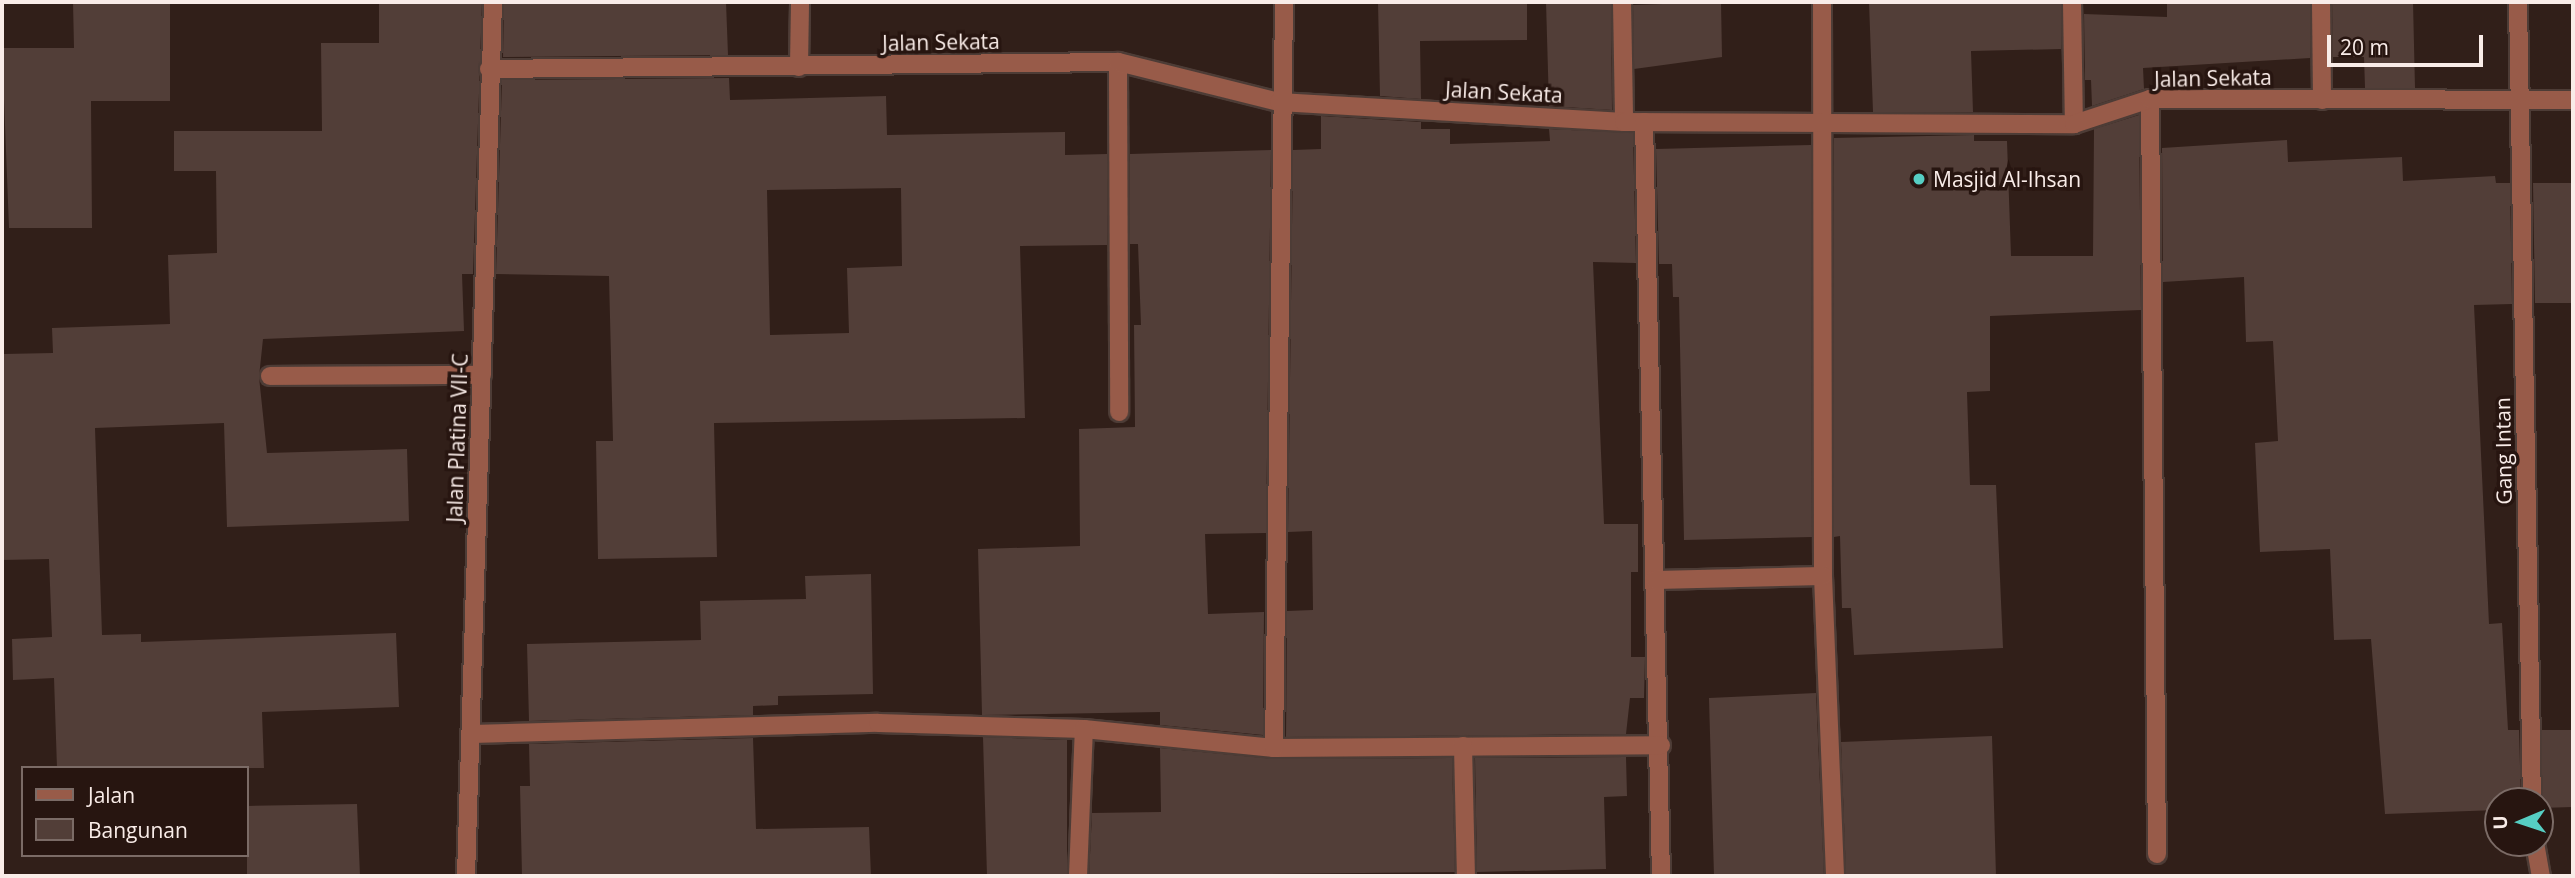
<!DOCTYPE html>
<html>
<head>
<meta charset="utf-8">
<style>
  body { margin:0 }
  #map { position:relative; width:2575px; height:878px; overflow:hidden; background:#311f19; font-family:"Open Sans",sans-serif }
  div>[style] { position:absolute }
  .building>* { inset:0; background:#523e38 }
  .roads { filter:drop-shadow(2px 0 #4d3c36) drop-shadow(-2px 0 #4d3c36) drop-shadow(0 2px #4d3c36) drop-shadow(0 -2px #4d3c36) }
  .service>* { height:18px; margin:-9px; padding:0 9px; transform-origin:9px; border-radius:9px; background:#985b49 }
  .minor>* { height:18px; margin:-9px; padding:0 9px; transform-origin:9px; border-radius:9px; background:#985b49 }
  .dots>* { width:19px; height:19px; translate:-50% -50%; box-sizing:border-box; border:4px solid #271510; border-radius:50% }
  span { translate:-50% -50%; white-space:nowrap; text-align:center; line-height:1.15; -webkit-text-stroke:7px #271510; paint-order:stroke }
  .street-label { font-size:21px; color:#f9ece8 }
  .poi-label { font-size:21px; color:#f9ece8 }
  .left { translate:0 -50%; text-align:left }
  .frame { position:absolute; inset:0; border:4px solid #f9ece8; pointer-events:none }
  .legend { position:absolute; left:21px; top:766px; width:228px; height:91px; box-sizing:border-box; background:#271510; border:2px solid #7b6b66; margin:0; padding:9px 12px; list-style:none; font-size:21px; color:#f9ece8 }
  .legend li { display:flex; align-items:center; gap:14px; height:35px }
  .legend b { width:35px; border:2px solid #7b6b66 }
  .north { position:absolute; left:2484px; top:787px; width:70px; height:70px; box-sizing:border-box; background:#271510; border:2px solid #7b6b66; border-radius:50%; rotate:268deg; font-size:19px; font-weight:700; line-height:28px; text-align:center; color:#f9ece8 }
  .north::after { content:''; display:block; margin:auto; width:24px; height:32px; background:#56cec3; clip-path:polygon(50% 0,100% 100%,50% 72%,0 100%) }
  .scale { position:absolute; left:2327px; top:35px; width:156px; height:32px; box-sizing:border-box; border:4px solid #f9ece8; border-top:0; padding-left:9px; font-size:21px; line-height:24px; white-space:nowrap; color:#f9ece8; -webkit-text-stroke:5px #271510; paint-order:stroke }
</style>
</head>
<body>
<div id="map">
  <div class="building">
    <div style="clip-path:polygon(73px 2px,170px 2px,170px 101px,91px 101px,92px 228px,9px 228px,2px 48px,74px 48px)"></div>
    <div style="clip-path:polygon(379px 2px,482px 2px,473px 274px,462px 274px,464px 331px,263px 339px,259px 377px,267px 453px,407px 449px,409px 521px,227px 527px,224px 423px,95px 428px,102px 635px,141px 634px,141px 642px,396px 633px,399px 707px,262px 712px,264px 768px,57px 768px,54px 678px,13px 680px,12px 639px,52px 637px,49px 559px,2px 560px,4px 354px,53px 353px,52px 328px,170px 324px,168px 255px,217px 253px,216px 171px,174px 171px,174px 131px,322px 131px,321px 43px,379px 43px)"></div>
    <div style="clip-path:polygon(504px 2px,726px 2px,728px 55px,503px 57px)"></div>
    <div style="clip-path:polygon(1378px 2px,1527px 2px,1527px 40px,1420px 41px,1421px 99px,1380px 96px)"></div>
    <div style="clip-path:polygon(1546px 2px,1611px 2px,1612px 110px,1549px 106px)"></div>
    <div style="clip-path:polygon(1721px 2px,1722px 57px,1634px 69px,1633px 5px)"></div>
    <div style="clip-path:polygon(1869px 2px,2061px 2px,2061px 49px,1971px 51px,1973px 112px,1873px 112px)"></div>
    <div style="clip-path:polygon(2167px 2px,2310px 2px,2310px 58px,2143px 68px,2144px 89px,2092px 106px,2091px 80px,2085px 80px,2084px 14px,2167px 17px)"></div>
    <div style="clip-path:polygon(2332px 2px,2413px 2px,2415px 88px,2365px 88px,2364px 57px,2333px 57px)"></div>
    <div style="clip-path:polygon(evenodd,729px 78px,730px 100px,886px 96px,887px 135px,1065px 132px,1065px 155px,1107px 154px,1107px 245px,1020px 246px,1025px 418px,714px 423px,717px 557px,598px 559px,596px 441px,613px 441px,609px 276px,496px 274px,502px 80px,729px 78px,901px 188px,902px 266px,847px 268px,849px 333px,770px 335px,767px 190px,901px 188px)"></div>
    <div style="clip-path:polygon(2139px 115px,2141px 310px,1990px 316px,1990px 391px,1967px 392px,1970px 485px,1996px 485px,2003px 648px,1854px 655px,1851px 608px,1842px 608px,1840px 536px,1834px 537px,1834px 138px,1974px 135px,1974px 141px,2007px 141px,2011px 256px,2093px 256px,2094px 129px)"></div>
    <div style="clip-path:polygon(1321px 116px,1421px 122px,1421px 129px,1450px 129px,1450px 144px,1550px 141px,1549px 129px,1633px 133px,1636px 263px,1593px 262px,1604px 524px,1638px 524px,1638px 572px,1631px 572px,1631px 657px,1645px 657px,1644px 698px,1630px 698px,1626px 734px,1286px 737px,1287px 611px,1313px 610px,1312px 531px,1288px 532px,1293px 150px,1321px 149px)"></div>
    <div style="clip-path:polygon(2287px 140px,2288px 162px,2402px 157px,2403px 181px,2495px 176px,2496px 183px,2510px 183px,2512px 304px,2474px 305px,2489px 624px,2502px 623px,2508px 730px,2519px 730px,2521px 801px,2498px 801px,2498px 810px,2385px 814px,2371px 639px,2334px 640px,2330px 549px,2260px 552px,2255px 443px,2278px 441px,2273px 341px,2246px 342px,2244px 277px,2163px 282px,2162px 148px)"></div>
    <div style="clip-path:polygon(1811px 145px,1812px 537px,1684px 540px,1679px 297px,1673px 297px,1672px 264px,1659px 264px,1656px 149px)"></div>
    <div style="clip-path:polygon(1271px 150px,1266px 533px,1205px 534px,1208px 614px,1264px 612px,1263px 735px,1160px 725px,1160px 712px,982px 715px,978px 549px,1080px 546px,1079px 429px,1135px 427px,1134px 325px,1141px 325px,1138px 244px,1130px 244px,1130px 154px)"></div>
    <div style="clip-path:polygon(2533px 183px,2573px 183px,2573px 303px,2535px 303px)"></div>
    <div style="clip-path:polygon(871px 574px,873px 694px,778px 696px,778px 705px,753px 706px,753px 715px,529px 721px,527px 644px,701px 640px,700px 601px,806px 599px,805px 576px)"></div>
    <div style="clip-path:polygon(1816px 693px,1824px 876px,1714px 876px,1709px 698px)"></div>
    <div style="clip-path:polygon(2542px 730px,2573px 730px,2573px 807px,2540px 808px)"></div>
    <div style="clip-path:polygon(1992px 736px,1996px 876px,1846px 876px,1841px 742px)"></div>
    <div style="clip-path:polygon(983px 737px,1067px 740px,1067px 876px,987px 876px)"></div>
    <div style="clip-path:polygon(753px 738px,756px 829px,869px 827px,871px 876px,522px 876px,520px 786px,530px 786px,529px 744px)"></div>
    <div style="clip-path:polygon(1160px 748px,1274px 759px,1452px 758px,1455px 872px,1089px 876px,1092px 813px,1161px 812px)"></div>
    <div style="clip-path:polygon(1626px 757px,1627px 796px,1604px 797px,1606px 869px,1477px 872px,1475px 758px)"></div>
    <div style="clip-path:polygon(357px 804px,360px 876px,247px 876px,247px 806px)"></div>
  </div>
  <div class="roads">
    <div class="service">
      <div style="left:1118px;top:62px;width:350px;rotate:89.8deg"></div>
      <div style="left:2150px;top:99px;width:755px;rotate:89.47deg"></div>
    </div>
    <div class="minor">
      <div style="left:1622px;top:2px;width:120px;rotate:89deg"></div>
      <div style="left:1822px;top:2px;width:574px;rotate:89.9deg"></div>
      <div style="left:1823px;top:576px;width:300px;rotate:87.7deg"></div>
      <div style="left:2072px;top:2px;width:122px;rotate:89.1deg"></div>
      <div style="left:2321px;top:2px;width:98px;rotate:89.4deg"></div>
      <div style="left:2518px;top:2px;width:799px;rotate:89deg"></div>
      <div style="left:799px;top:67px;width:65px;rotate:-89.1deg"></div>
      <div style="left:489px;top:69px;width:629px;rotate:-0.64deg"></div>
      <div style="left:1118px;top:62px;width:166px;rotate:14deg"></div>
      <div style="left:1279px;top:102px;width:346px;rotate:3.3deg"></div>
      <div style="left:1624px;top:122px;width:450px;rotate:0.3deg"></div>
      <div style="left:2074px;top:124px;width:80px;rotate:-18.2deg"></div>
      <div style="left:2150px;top:99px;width:423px;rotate:0.1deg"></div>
      <div style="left:1644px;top:122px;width:754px;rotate:88.71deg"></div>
      <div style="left:270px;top:376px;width:212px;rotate:-0.3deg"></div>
      <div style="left:1655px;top:580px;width:168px;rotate:-1.4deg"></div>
      <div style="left:472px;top:734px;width:406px;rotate:-1.6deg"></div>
      <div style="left:878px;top:723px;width:206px;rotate:1.7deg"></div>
      <div style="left:1084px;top:729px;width:191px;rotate:5.7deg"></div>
      <div style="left:1274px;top:748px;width:387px;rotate:-0.4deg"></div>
      <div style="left:1463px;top:746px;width:130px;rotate:88.7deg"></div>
      <div style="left:1274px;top:748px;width:746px;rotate:-89.23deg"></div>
      <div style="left:2535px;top:843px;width:34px;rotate:80deg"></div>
      <div style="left:466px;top:876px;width:874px;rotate:-88.23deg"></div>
      <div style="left:1078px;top:876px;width:147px;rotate:-87.7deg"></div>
    </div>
  </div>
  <div class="dots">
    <div style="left:1919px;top:179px;background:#56cec3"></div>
  </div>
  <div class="street-label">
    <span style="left:941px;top:42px;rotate:-1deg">Jalan Sekata</span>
    <span style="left:2213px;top:78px;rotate:-1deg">Jalan Sekata</span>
    <span style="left:1504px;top:92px;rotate:3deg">Jalan Sekata</span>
    <span style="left:457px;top:438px;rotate:-88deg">Jalan Platina VII-C</span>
    <span style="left:2503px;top:451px;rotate:-91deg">Gang Intan</span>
  </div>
  <div class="poi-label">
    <span class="left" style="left:1933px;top:179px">Masjid Al-Ihsan</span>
  </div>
  <div class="frame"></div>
  <ul class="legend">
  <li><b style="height:9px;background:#985b49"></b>Jalan</li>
  <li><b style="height:19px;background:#523e38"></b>Bangunan</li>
  </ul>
  <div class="north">U</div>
  <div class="scale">20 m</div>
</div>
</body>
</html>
